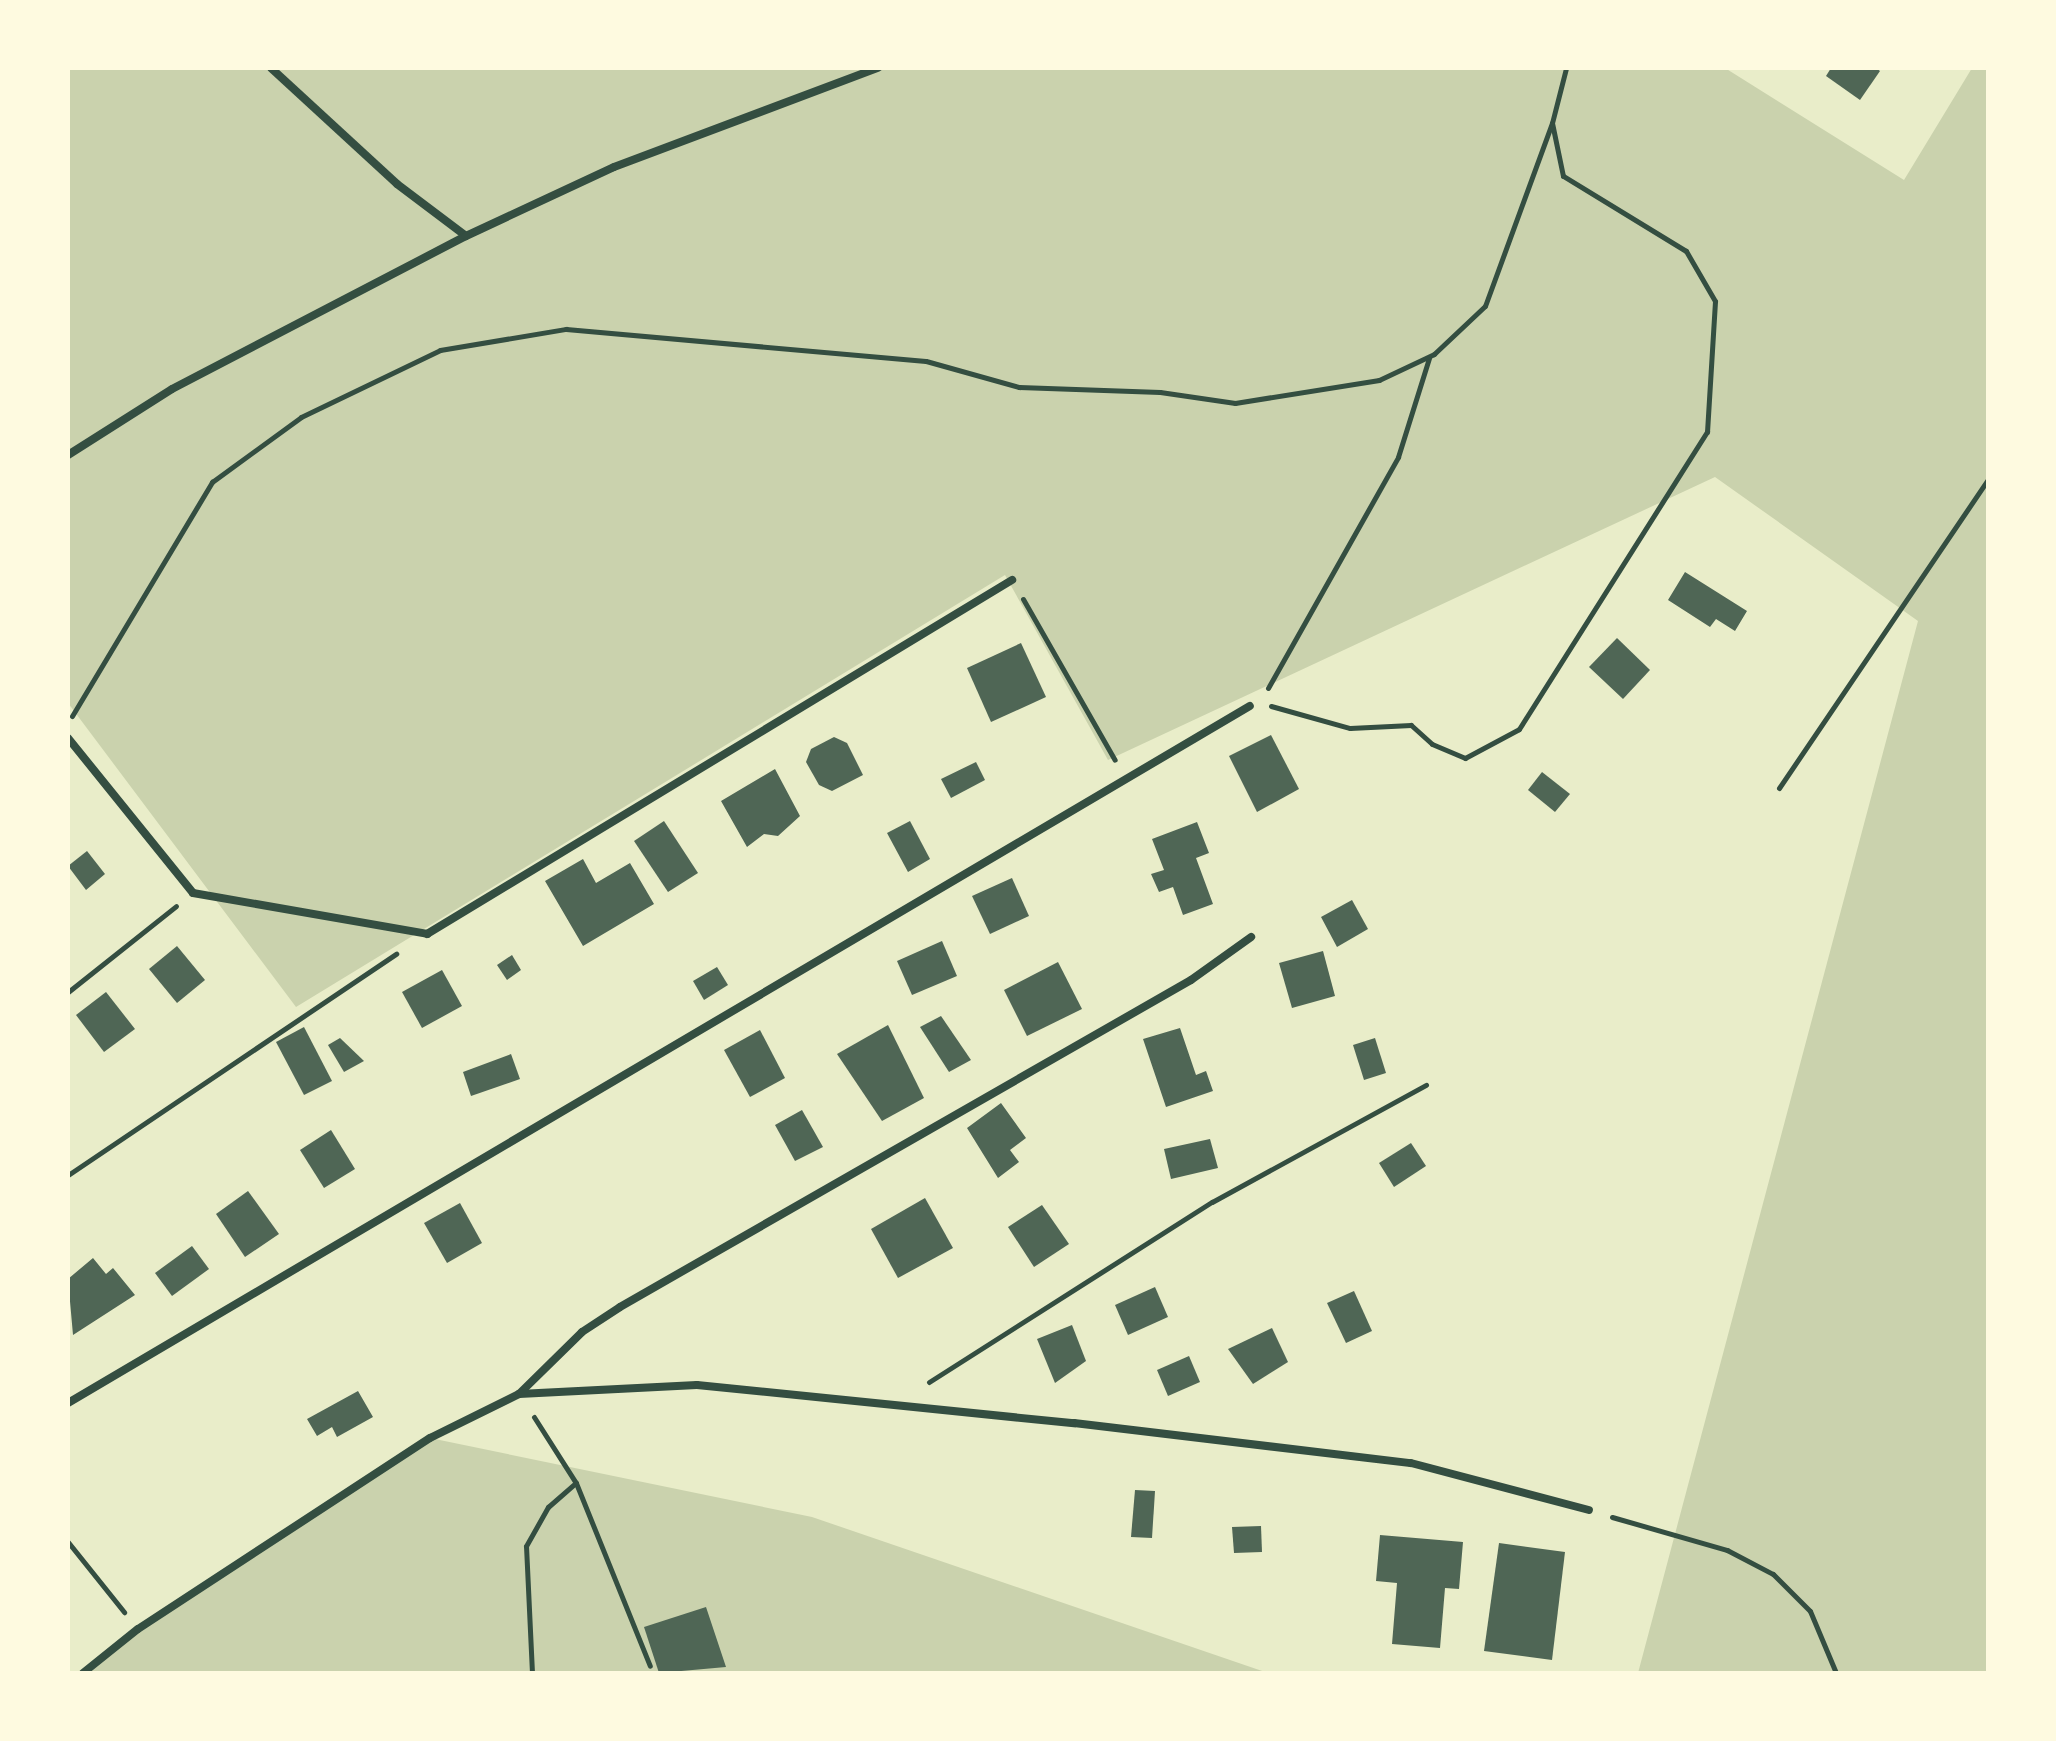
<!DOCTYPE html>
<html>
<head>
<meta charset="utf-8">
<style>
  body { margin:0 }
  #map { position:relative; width:2056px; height:1741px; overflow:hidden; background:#e9edc9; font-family:Lora,serif }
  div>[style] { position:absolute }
  .green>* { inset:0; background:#cad2ad }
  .building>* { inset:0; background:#4f6655 }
  .path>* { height:5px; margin:-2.5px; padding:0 2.5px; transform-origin:2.5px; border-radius:2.5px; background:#344e41 }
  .minor>* { height:8px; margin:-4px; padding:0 4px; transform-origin:4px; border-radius:4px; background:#344e41 }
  span { translate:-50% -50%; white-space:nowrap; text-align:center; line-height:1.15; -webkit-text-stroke:7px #fefae0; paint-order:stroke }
  .frame { position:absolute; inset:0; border:70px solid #fefae0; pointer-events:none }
</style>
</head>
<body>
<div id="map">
  <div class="green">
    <div style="clip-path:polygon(68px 68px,1725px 68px,1904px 180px,1972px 68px,1988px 68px,1988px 1673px,1638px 1673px,1918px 621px,1715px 477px,1108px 760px,1005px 575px,296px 1007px,68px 703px)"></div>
    <div style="clip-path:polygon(430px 1438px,812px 1517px,1268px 1673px,83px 1673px,138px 1629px)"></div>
  </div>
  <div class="building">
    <div style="clip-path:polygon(1831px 68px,1876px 68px,1880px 71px,1860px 100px,1826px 76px)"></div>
    <div style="clip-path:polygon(1685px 572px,1747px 611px,1735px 631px,1716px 619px,1710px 627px,1668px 600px)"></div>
    <div style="clip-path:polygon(1617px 638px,1650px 670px,1623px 699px,1589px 667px)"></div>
    <div style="clip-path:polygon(1021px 643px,1046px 697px,991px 722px,967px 668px)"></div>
    <div style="clip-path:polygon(1271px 735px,1299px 789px,1257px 812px,1229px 756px)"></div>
    <div style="clip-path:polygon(834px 737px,847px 743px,863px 775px,832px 791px,819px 785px,806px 762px,811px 749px)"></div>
    <div style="clip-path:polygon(976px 762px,985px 780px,951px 798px,941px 779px)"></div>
    <div style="clip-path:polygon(775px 769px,800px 816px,778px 836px,764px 834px,747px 847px,721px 801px)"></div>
    <div style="clip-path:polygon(1542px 772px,1570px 794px,1555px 812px,1528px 790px)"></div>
    <div style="clip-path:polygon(664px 821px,698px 873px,668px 892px,634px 841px)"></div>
    <div style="clip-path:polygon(910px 821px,930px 859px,908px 872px,887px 833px)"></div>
    <div style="clip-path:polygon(1197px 822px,1209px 853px,1196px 858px,1213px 904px,1183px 915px,1173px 887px,1159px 892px,1151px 874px,1164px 870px,1152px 839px)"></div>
    <div style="clip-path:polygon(87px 851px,105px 874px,86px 890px,68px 866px)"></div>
    <div style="clip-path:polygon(583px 859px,596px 883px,630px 863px,654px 904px,583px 946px,545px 881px)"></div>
    <div style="clip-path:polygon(1012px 878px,1029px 916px,990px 934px,972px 896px)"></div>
    <div style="clip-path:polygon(1352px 900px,1368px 929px,1337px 947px,1321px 917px)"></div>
    <div style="clip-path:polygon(942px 941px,957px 976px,912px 995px,897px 961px)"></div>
    <div style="clip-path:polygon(177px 946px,205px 980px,177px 1003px,149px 969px)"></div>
    <div style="clip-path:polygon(1323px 951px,1335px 996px,1292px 1008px,1279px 963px)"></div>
    <div style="clip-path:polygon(512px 955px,521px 970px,507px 980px,497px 965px)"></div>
    <div style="clip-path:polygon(1058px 962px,1082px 1009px,1027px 1036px,1004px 990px)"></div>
    <div style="clip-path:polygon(717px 967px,728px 985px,704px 1000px,693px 981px)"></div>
    <div style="clip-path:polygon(442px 970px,462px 1006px,422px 1028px,402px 992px)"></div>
    <div style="clip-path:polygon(106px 992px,135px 1029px,104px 1052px,76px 1015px)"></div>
    <div style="clip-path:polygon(941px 1016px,971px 1060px,949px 1072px,920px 1027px)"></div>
    <div style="clip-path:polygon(888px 1025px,924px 1098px,882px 1121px,837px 1054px)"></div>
    <div style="clip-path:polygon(304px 1027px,332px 1081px,304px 1095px,276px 1042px)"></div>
    <div style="clip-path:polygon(1180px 1028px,1196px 1075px,1206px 1071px,1213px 1091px,1166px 1107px,1143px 1039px)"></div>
    <div style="clip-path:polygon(760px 1030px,785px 1078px,750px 1097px,724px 1050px)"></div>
    <div style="clip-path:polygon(340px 1038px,364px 1061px,344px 1072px,328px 1045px)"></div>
    <div style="clip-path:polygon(1375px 1038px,1386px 1073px,1364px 1080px,1353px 1045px)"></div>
    <div style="clip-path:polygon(511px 1054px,520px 1079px,471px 1096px,463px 1072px)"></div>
    <div style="clip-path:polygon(1001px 1103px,1026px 1138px,1010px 1150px,1019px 1162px,998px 1178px,967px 1128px)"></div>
    <div style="clip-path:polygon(802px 1110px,823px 1147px,795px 1161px,775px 1125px)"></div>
    <div style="clip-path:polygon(331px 1130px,355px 1169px,324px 1188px,300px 1150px)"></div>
    <div style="clip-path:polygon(1210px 1139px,1218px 1168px,1171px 1179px,1164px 1149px)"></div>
    <div style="clip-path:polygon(1411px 1143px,1426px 1166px,1394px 1187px,1379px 1163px)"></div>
    <div style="clip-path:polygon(248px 1191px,279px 1234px,245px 1257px,216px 1214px)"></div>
    <div style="clip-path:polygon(925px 1198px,953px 1248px,898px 1278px,871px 1229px)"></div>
    <div style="clip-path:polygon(460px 1203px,482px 1243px,447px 1263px,424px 1223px)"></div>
    <div style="clip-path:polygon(1042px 1205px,1069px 1244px,1034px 1267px,1008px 1227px)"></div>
    <div style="clip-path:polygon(192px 1246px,209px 1269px,172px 1296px,155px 1273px)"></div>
    <div style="clip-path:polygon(93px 1258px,106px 1274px,113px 1268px,135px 1295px,73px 1335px,68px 1279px)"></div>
    <div style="clip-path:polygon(1155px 1287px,1168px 1317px,1128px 1335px,1115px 1305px)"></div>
    <div style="clip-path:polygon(1354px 1291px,1372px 1331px,1346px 1343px,1327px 1303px)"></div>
    <div style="clip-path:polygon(1072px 1325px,1086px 1361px,1055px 1383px,1037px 1339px)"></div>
    <div style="clip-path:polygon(1272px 1328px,1288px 1362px,1253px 1384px,1228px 1349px)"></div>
    <div style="clip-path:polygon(1189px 1356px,1200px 1382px,1168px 1396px,1157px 1370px)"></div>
    <div style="clip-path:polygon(358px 1391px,373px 1417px,337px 1437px,332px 1427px,317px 1436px,307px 1419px)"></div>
    <div style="clip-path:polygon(1135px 1490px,1155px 1491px,1152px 1538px,1131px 1537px)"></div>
    <div style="clip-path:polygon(1261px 1526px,1262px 1552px,1234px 1553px,1232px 1527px)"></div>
    <div style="clip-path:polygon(1380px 1535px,1463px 1542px,1459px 1589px,1445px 1588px,1440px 1648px,1392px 1644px,1397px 1583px,1376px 1581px)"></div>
    <div style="clip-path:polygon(1499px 1543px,1565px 1552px,1552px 1660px,1484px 1651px)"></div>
    <div style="clip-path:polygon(706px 1607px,726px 1667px,659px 1673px,644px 1627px)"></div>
  </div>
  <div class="path">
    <div style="left:1023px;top:599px;width:185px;rotate:60.3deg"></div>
    <div style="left:1268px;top:688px;width:265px;rotate:-60.6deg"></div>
    <div style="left:1398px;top:457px;width:104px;rotate:-72.6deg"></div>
    <div style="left:1271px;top:706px;width:82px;rotate:15.6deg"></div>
    <div style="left:1350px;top:728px;width:61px;rotate:-2.8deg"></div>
    <div style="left:1411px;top:725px;width:28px;rotate:42deg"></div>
    <div style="left:1432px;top:744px;width:36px;rotate:23deg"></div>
    <div style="left:1465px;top:758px;width:61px;rotate:-28.2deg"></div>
    <div style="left:1519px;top:729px;width:352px;rotate:-57.7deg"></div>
    <div style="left:1707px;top:432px;width:131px;rotate:-86.5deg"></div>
    <div style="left:1715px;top:301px;width:58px;rotate:-120.1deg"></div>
    <div style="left:1686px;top:251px;width:144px;rotate:-148.6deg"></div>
    <div style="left:1563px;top:176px;width:54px;rotate:-101.7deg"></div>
    <div style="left:1552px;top:123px;width:57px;rotate:-75.7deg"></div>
    <div style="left:72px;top:716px;width:273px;rotate:-59.1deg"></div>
    <div style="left:212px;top:482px;width:110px;rotate:-36.1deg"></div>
    <div style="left:301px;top:417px;width:154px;rotate:-25.7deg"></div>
    <div style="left:440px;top:350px;width:128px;rotate:-9.5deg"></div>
    <div style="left:566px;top:329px;width:361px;rotate:5.1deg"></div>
    <div style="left:926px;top:361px;width:97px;rotate:15.6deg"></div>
    <div style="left:1019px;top:387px;width:141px;rotate:2deg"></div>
    <div style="left:1160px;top:392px;width:76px;rotate:8.3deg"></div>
    <div style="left:1235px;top:403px;width:146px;rotate:-9.1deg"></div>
    <div style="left:1379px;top:380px;width:61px;rotate:-25.3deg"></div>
    <div style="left:1434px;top:354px;width:70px;rotate:-43.3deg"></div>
    <div style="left:1485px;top:306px;width:195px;rotate:-69.9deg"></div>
    <div style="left:1779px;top:788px;width:373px;rotate:-55.9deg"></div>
    <div style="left:68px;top:992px;width:138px;rotate:-38.5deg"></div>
    <div style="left:68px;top:1175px;width:396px;rotate:-34deg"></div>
    <div style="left:929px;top:1382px;width:335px;rotate:-32.5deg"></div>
    <div style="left:1212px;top:1202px;width:244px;rotate:-28.7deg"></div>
    <div style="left:534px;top:1417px;width:78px;rotate:57.5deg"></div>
    <div style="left:576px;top:1483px;width:197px;rotate:68deg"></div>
    <div style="left:1612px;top:1517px;width:120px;rotate:16deg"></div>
    <div style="left:1727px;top:1550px;width:52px;rotate:27.6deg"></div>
    <div style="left:1773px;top:1574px;width:52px;rotate:45deg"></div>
    <div style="left:1810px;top:1611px;width:67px;rotate:67.2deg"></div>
    <div style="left:68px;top:1542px;width:90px;rotate:51.3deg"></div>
    <div style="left:532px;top:1673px;width:127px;rotate:-92.7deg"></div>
    <div style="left:526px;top:1546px;width:45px;rotate:-60.6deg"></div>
    <div style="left:548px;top:1507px;width:37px;rotate:-41deg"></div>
  </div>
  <div class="minor">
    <div style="left:271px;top:68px;width:171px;rotate:42.6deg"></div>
    <div style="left:397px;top:184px;width:86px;rotate:37deg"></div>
    <div style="left:68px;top:455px;width:123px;rotate:-32.4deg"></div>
    <div style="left:172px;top:389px;width:331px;rotate:-27.5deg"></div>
    <div style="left:466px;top:236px;width:163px;rotate:-25deg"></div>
    <div style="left:614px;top:167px;width:282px;rotate:-20.6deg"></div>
    <div style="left:68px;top:738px;width:199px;rotate:51.1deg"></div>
    <div style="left:193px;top:893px;width:238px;rotate:9.9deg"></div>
    <div style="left:427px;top:934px;width:684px;rotate:-31.18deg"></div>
    <div style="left:519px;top:1394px;width:88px;rotate:-44.5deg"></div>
    <div style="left:582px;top:1332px;width:45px;rotate:-33.3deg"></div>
    <div style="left:620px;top:1307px;width:658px;rotate:-29.8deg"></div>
    <div style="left:1191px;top:980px;width:74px;rotate:-35.6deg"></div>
    <div style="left:68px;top:1403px;width:1372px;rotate:-30.53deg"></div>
    <div style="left:83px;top:1673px;width:70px;rotate:-38.7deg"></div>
    <div style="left:138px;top:1629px;width:349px;rotate:-33.2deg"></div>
    <div style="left:430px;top:1438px;width:99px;rotate:-26.3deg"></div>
    <div style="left:519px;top:1394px;width:178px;rotate:-2.9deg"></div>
    <div style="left:697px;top:1385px;width:379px;rotate:5.8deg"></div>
    <div style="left:1074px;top:1423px;width:339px;rotate:6.8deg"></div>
    <div style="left:1411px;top:1463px;width:184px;rotate:14.8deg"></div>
  </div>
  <div class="frame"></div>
</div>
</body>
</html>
